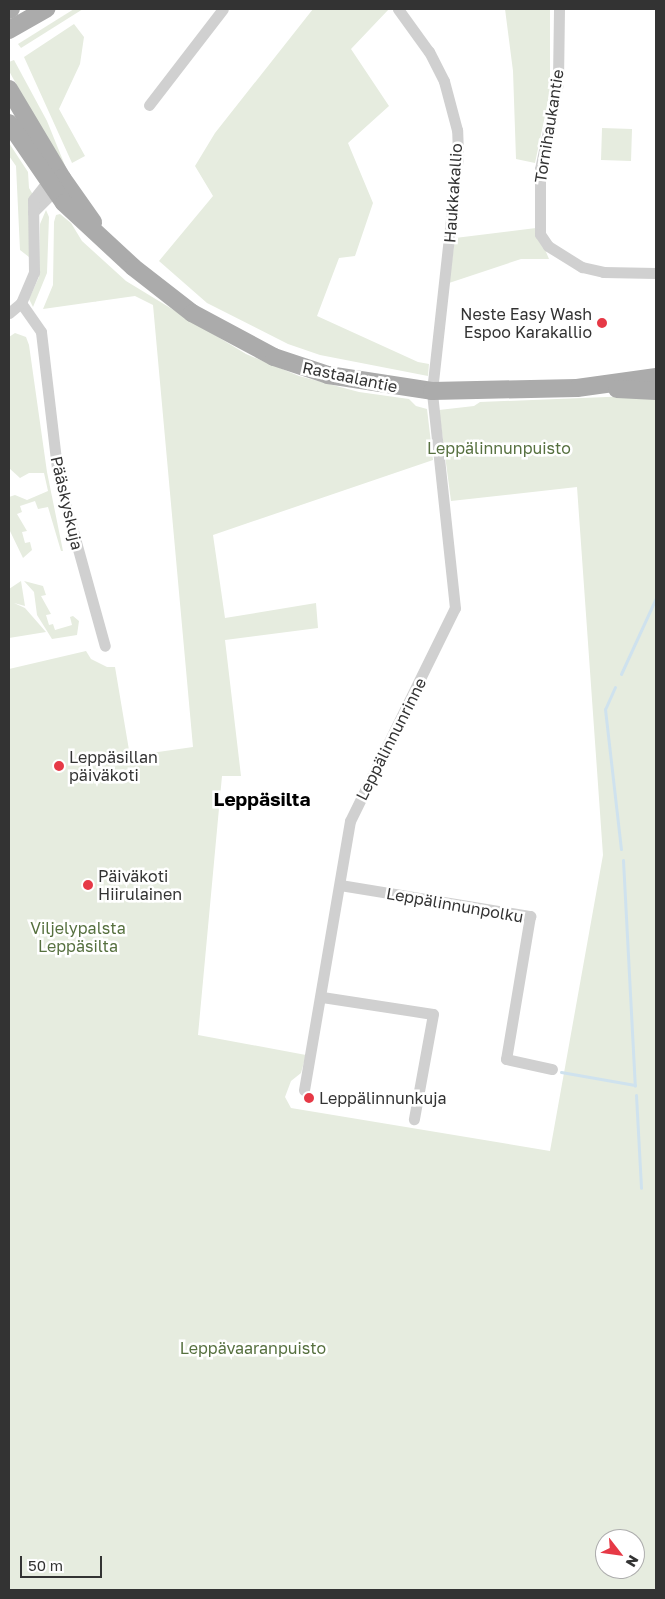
<!DOCTYPE html>
<html>
<head>
<meta charset="utf-8">
<style>
  body { margin:0 }
  #map { position:relative; width:665px; height:1599px; overflow:hidden; background:#fff; font-family:"Golos Text",sans-serif }
  div>[style] { position:absolute }
  .green>* { inset:0; background:#e6ecdf }
  .stream>* { height:3px; margin:-1.5px; padding:0 1.5px; transform-origin:1.5px; border-radius:1.5px; background:#cfe2ee }
  .minor>* { height:11px; margin:-5.5px; padding:0 5.5px; transform-origin:5.5px; border-radius:5.5px; background:#d0d0d0 }
  .primary>* { height:18px; margin:-9px; padding:0 9px; transform-origin:9px; border-radius:9px; background:#ababab }
  .dots>* { width:14px; height:14px; translate:-50% -50%; box-sizing:border-box; border:2px solid #fff; border-radius:50% }
  span { translate:-50% -50%; white-space:nowrap; text-align:center; line-height:1.15; -webkit-text-stroke:5px #fff; paint-order:stroke }
  .street-label { font-size:16px; color:#333 }
  .poi-label { font-size:16px; color:#333 }
  .right { translate:-100% -50%; text-align:right }
  .left { translate:0 -50%; text-align:left }
  .park-label { font-size:16px; color:#56703f }
  .quarter-label { font-size:19px; color:#000; font-weight:700 }
  .frame { position:absolute; inset:0; border:10px solid #333; pointer-events:none }
  .north { position:absolute; left:595px; top:1529px; width:50px; height:50px; box-sizing:border-box; background:#fff; border:1px solid #adadad; border-radius:50%; rotate:120deg; font-size:14px; font-weight:700; line-height:20px; text-align:center; color:#333 }
  .north::after { content:''; display:block; margin:auto; width:18px; height:22px; background:#e63946; clip-path:polygon(50% 0,100% 100%,50% 72%,0 100%) }
  .scale { position:absolute; left:20px; top:1556px; width:82px; height:22px; box-sizing:border-box; border:2px solid #333; border-top:0; padding-left:6px; font-size:15px; line-height:18px; white-space:nowrap; color:#333; -webkit-text-stroke:4px #fff; paint-order:stroke }
</style>
</head>
<body>
<div id="map">
  <div class="green">
    <div style="clip-path:polygon(74px 9px,83px 9px,21px 48px,18px 44px)"></div>
    <div style="clip-path:polygon(313px 9px,389px 9px,351px 49px,389px 106px,348px 143px,373px 203px,355px 256px,339px 258px,317px 316px,418px 362px,429px 364px,428px 376px,320px 355px,288px 344px,207px 303px,159px 261px,213px 196px,195px 166px,215px 133px)"></div>
    <div style="clip-path:polygon(505px 9px,550px 9px,550px 92px,535px 163px,516px 159px,513px 71px)"></div>
    <div style="clip-path:polygon(74px 24px,84px 37px,80px 64px,59px 109px,85px 156px,72px 163px,24px 57px)"></div>
    <div style="clip-path:polygon(14px 60px,47px 121px,66px 168px,61px 165px,9px 71px,9px 62px)"></div>
    <div style="clip-path:polygon(602px 128px,632px 129px,631px 161px,601px 160px)"></div>
    <div style="clip-path:polygon(9px 143px,28px 172px,29px 188px,32px 193px,29px 257px,20px 250px,16px 166px,9px 156px)"></div>
    <div style="clip-path:polygon(46px 210px,49px 217px,47px 273px,33px 307px,29px 299px,39px 277px,40px 224px)"></div>
    <div style="clip-path:polygon(evenodd,60px 214px,71px 223px,82px 241px,126px 281px,246px 354px,299px 376px,359px 392px,409px 399px,416px 406px,427px 409px,433px 460px,213px 535px,225px 618px,316px 603px,318px 628px,225px 640px,241px 776px,222px 776px,198px 1035px,306px 1055px,301px 1073px,291px 1081px,285px 1097px,291px 1108px,550px 1151px,603px 855px,577px 487px,451px 501px,439px 410px,474px 406px,480px 402px,656px 395px,656px 1590px,9px 1590px,9px 669px,86px 651px,91px 659px,107px 667px,115px 667px,130px 756px,193px 747px,153px 305px,135px 296px,43px 309px,53px 285px,54px 222px,56px 215px,60px 214px,605px 1539px,635px 1539px,635px 1569px,605px 1569px,605px 1539px)"></div>
    <div style="clip-path:polygon(536px 228px,549px 259px,521px 259px,449px 283px,455px 238px)"></div>
    <div style="clip-path:polygon(15px 333px,26px 337px,29px 345px,47px 472px,63px 551px,61px 551px,48px 507px,38px 509px,35px 501px,20px 506px,22px 512px,17px 514px,27px 531px,22px 532px,25px 543px,30px 542px,32px 550px,23px 558px,9px 529px,9px 497px,15px 495px,27px 500px,48px 491px,44px 473px,29px 473px,20px 478px,9px 468px,9px 337px)"></div>
    <div style="clip-path:polygon(21px 581px,25px 606px,14px 603px,25px 608px,46px 632px,9px 638px,9px 589px)"></div>
    <div style="clip-path:polygon(24px 581px,43px 586px,46px 595px,41px 596px,51px 614px,46px 615px,49px 625px,53px 624px,55px 630px,72px 625px,70px 617px,73px 616px,79px 621px,77px 635px,52px 639px,37px 615px,34px 592px)"></div>
  </div>
  <div class="stream">
    <div style="left:621px;top:674px;width:84px;rotate:-65.3deg"></div>
    <div style="left:615px;top:687px;width:24px;rotate:114deg"></div>
    <div style="left:605px;top:709px;width:141px;rotate:83.5deg"></div>
    <div style="left:623px;top:860px;width:226px;rotate:87deg"></div>
    <div style="left:561px;top:1072px;width:75px;rotate:10deg"></div>
    <div style="left:636px;top:1095px;width:93px;rotate:86.9deg"></div>
  </div>
  <div class="minor">
    <div style="left:559px;top:9px;width:74px;rotate:90.8deg"></div>
    <div style="left:558px;top:83px;width:88px;rotate:101.8deg"></div>
    <div style="left:540px;top:169px;width:65px;rotate:90deg"></div>
    <div style="left:540px;top:234px;width:14px;rotate:56deg"></div>
    <div style="left:548px;top:246px;width:40px;rotate:32deg"></div>
    <div style="left:582px;top:267px;width:22px;rotate:13deg"></div>
    <div style="left:603px;top:272px;width:53px;rotate:1.1deg"></div>
    <div style="left:149px;top:105px;width:121px;rotate:-52.4deg"></div>
    <div style="left:33px;top:212px;width:35px;rotate:-45deg"></div>
    <div style="left:21px;top:303px;width:35px;rotate:55deg"></div>
    <div style="left:41px;top:332px;width:146px;rotate:83.3deg"></div>
    <div style="left:58px;top:477px;width:175px;rotate:74.5deg"></div>
    <div style="left:9px;top:313px;width:16px;rotate:-40deg"></div>
    <div style="left:21px;top:303px;width:34px;rotate:-67deg"></div>
    <div style="left:34px;top:272px;width:72px;rotate:-90.8deg"></div>
    <div style="left:33px;top:200px;width:24px;rotate:-52deg"></div>
    <div style="left:48px;top:181px;width:7px;rotate:-8deg"></div>
    <div style="left:340px;top:885px;width:193px;rotate:9.3deg"></div>
    <div style="left:530px;top:916px;width:145px;rotate:99.5deg"></div>
    <div style="left:506px;top:1059px;width:47px;rotate:12.3deg"></div>
    <div style="left:322px;top:997px;width:112px;rotate:8.7deg"></div>
    <div style="left:433px;top:1014px;width:107px;rotate:100.3deg"></div>
    <div style="left:304px;top:1090px;width:273px;rotate:-80.3deg"></div>
    <div style="left:350px;top:821px;width:237px;rotate:-63.8deg"></div>
    <div style="left:455px;top:608px;width:218px;rotate:-96.1deg"></div>
    <div style="left:432px;top:391px;width:238px;rotate:-83.7deg"></div>
    <div style="left:458px;top:154px;width:24px;rotate:-92deg"></div>
    <div style="left:457px;top:130px;width:51px;rotate:-104.9deg"></div>
    <div style="left:444px;top:81px;width:33px;rotate:-117deg"></div>
    <div style="left:429px;top:52px;width:53px;rotate:-125.8deg"></div>
  </div>
  <div class="primary">
    <div style="left:9px;top:10px;width:2px;rotate:-27deg"></div>
    <div style="left:9px;top:30px;width:43px;rotate:-29.6deg"></div>
    <div style="left:9px;top:89px;width:104px;rotate:59.2deg"></div>
    <div style="left:62px;top:178px;width:54px;rotate:54.8deg"></div>
    <div style="left:9px;top:123px;width:97px;rotate:55.5deg"></div>
    <div style="left:64px;top:203px;width:94px;rotate:42.8deg"></div>
    <div style="left:133px;top:267px;width:75px;rotate:37.9deg"></div>
    <div style="left:192px;top:313px;width:93px;rotate:28.2deg"></div>
    <div style="left:274px;top:357px;width:57px;rotate:18.4deg"></div>
    <div style="left:328px;top:375px;width:105px;rotate:8.7deg"></div>
    <div style="left:432px;top:391px;width:145px;rotate:-1.2deg"></div>
    <div style="left:577px;top:388px;width:80px;rotate:-7.9deg"></div>
    <div style="left:617px;top:389px;width:39px;rotate:3deg"></div>
  </div>
  <div class="dots">
    <div style="left:602px;top:323px;background:#e63946"></div>
    <div style="left:59px;top:766px;background:#e63946"></div>
    <div style="left:88px;top:885px;background:#e63946"></div>
    <div style="left:309px;top:1098px;background:#e63946"></div>
  </div>
  <div class="street-label">
    <span style="left:549px;top:126px;rotate:-81deg">Tornihaukantie</span>
    <span style="left:453px;top:193px;rotate:-86deg">Haukkakallio</span>
    <span style="left:350px;top:377px;rotate:12deg">Rastaalantie</span>
    <span style="left:67px;top:503px;rotate:77deg">Pääskyskuja</span>
    <span style="left:391px;top:739px;rotate:-63deg">Leppälinnunrinne</span>
    <span style="left:455px;top:905px;rotate:10deg">Leppälinnunpolku</span>
  </div>
  <div class="poi-label">
    <span class="right" style="left:592px;top:323px">Neste Easy Wash<br>Espoo Karakallio</span>
    <span class="left" style="left:69px;top:766px">Leppäsillan<br>päiväkoti</span>
    <span class="left" style="left:98px;top:885px">Päiväkoti<br>Hiirulainen</span>
    <span class="left" style="left:319px;top:1098px">Leppälinnunkuja</span>
  </div>
  <div class="park-label">
    <span style="left:499px;top:448px">Leppälinnunpuisto</span>
    <span style="left:78px;top:937px">Viljelypalsta<br>Leppäsilta</span>
    <span style="left:253px;top:1348px">Leppävaaranpuisto</span>
  </div>
  <div class="quarter-label">
    <span style="left:262px;top:799px">Leppäsilta</span>
  </div>
  <div class="frame"></div>
  <div class="north">N</div>
  <div class="scale">50 m</div>
</div>
</body>
</html>
